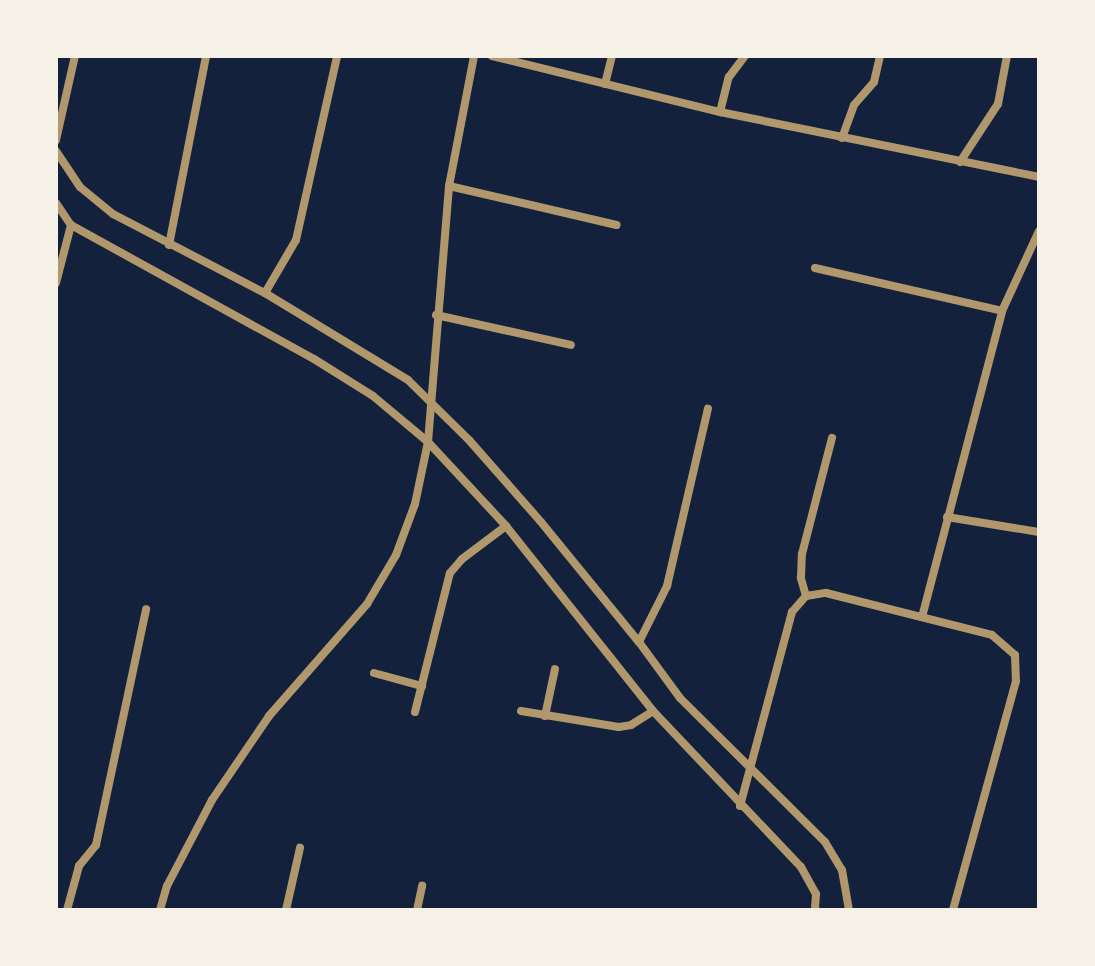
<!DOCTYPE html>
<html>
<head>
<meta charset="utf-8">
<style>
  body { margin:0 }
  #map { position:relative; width:1095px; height:966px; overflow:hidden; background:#14213d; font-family:Poppins,sans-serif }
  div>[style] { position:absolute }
  .minor>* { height:8px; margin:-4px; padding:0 4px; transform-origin:4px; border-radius:4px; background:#b1986c }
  span { translate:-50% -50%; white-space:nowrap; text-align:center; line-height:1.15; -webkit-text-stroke:6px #f6f1e7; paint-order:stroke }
  .frame { position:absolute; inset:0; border:58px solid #f6f1e7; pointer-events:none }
</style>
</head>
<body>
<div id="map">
  <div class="minor">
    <div style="left:492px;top:56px;width:235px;rotate:13.8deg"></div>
    <div style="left:720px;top:112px;width:326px;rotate:11.5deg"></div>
    <div style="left:605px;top:84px;width:29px;rotate:-76deg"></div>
    <div style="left:720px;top:112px;width:36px;rotate:-76deg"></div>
    <div style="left:729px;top:77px;width:26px;rotate:-53deg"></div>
    <div style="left:842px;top:138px;width:35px;rotate:-70deg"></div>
    <div style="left:854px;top:105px;width:30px;rotate:-49deg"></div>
    <div style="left:874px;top:82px;width:27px;rotate:-77deg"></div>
    <div style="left:56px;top:140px;width:86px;rotate:-77.3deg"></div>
    <div style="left:56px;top:151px;width:43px;rotate:56.3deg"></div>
    <div style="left:80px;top:187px;width:43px;rotate:39.3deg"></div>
    <div style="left:113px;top:214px;width:171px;rotate:27.5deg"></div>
    <div style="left:265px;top:293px;width:167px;rotate:31.3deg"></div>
    <div style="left:408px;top:380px;width:86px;rotate:44.5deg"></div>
    <div style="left:469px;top:440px;width:109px;rotate:48.7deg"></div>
    <div style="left:541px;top:522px;width:155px;rotate:50.8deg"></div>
    <div style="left:639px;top:642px;width:69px;rotate:53.8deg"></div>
    <div style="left:680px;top:698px;width:204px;rotate:44.8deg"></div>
    <div style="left:825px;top:842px;width:33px;rotate:59deg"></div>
    <div style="left:842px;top:870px;width:41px;rotate:80.1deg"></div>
    <div style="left:960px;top:162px;width:69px;rotate:-56.8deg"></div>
    <div style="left:998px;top:104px;width:49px;rotate:-79.4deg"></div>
    <div style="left:449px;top:186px;width:172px;rotate:13.1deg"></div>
    <div style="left:56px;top:203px;width:27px;rotate:56deg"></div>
    <div style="left:71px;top:225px;width:277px;rotate:28.9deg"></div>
    <div style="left:314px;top:359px;width:70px;rotate:32.1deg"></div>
    <div style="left:373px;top:396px;width:72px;rotate:39.9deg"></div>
    <div style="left:428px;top:442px;width:115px;rotate:47.1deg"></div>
    <div style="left:506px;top:526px;width:236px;rotate:51.5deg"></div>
    <div style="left:653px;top:711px;width:215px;rotate:46.5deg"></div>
    <div style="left:801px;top:867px;width:31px;rotate:61deg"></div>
    <div style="left:816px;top:894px;width:16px;rotate:94deg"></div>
    <div style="left:169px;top:245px;width:193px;rotate:-78.9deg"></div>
    <div style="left:815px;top:268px;width:192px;rotate:12.9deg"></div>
    <div style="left:56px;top:283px;width:60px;rotate:-75.5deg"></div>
    <div style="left:265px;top:293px;width:61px;rotate:-59.7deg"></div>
    <div style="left:296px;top:240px;width:189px;rotate:-77.4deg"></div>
    <div style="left:436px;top:315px;width:138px;rotate:12.5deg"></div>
    <div style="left:947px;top:517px;width:93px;rotate:9.3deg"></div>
    <div style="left:806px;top:596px;width:19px;rotate:-106deg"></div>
    <div style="left:801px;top:578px;width:24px;rotate:-88deg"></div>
    <div style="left:802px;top:554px;width:120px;rotate:-75.5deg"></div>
    <div style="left:922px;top:617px;width:316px;rotate:-75.3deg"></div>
    <div style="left:1002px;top:311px;width:88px;rotate:-65.2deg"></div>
    <div style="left:639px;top:642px;width:63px;rotate:-63.4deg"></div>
    <div style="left:667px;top:586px;width:182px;rotate:-77deg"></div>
    <div style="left:374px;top:673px;width:50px;rotate:15.2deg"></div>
    <div style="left:521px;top:711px;width:99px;rotate:9.3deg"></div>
    <div style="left:619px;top:727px;width:12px;rotate:-9deg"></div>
    <div style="left:631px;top:725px;width:26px;rotate:-32deg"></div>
    <div style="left:415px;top:712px;width:143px;rotate:-75.9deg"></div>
    <div style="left:450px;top:573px;width:18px;rotate:-49deg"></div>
    <div style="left:462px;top:559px;width:55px;rotate:-36.9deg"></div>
    <div style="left:545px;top:716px;width:48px;rotate:-78deg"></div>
    <div style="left:740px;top:806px;width:201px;rotate:-75deg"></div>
    <div style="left:792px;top:612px;width:21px;rotate:-49deg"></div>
    <div style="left:806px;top:596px;width:20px;rotate:-9deg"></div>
    <div style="left:826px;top:593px;width:171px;rotate:14.2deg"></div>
    <div style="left:992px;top:635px;width:30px;rotate:41deg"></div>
    <div style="left:1015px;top:655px;width:26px;rotate:88deg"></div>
    <div style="left:1016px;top:681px;width:238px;rotate:105.4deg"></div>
    <div style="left:67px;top:910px;width:46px;rotate:-74.7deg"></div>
    <div style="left:79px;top:866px;width:27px;rotate:-51deg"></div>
    <div style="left:96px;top:845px;width:241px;rotate:-78deg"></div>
    <div style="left:160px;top:910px;width:25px;rotate:-74deg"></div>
    <div style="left:167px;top:886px;width:97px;rotate:-62.4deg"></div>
    <div style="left:212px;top:800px;width:102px;rotate:-55.8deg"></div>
    <div style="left:269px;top:716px;width:149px;rotate:-48.8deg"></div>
    <div style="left:367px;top:604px;width:57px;rotate:-59.4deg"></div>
    <div style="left:396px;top:555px;width:54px;rotate:-69.6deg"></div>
    <div style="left:415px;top:504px;width:63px;rotate:-78.2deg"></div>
    <div style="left:428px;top:442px;width:257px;rotate:-85.3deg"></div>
    <div style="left:449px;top:186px;width:132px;rotate:-79.1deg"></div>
    <div style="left:286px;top:910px;width:64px;rotate:-77.3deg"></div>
    <div style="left:417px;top:910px;width:25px;rotate:-78deg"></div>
  </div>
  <div class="frame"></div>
</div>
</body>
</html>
